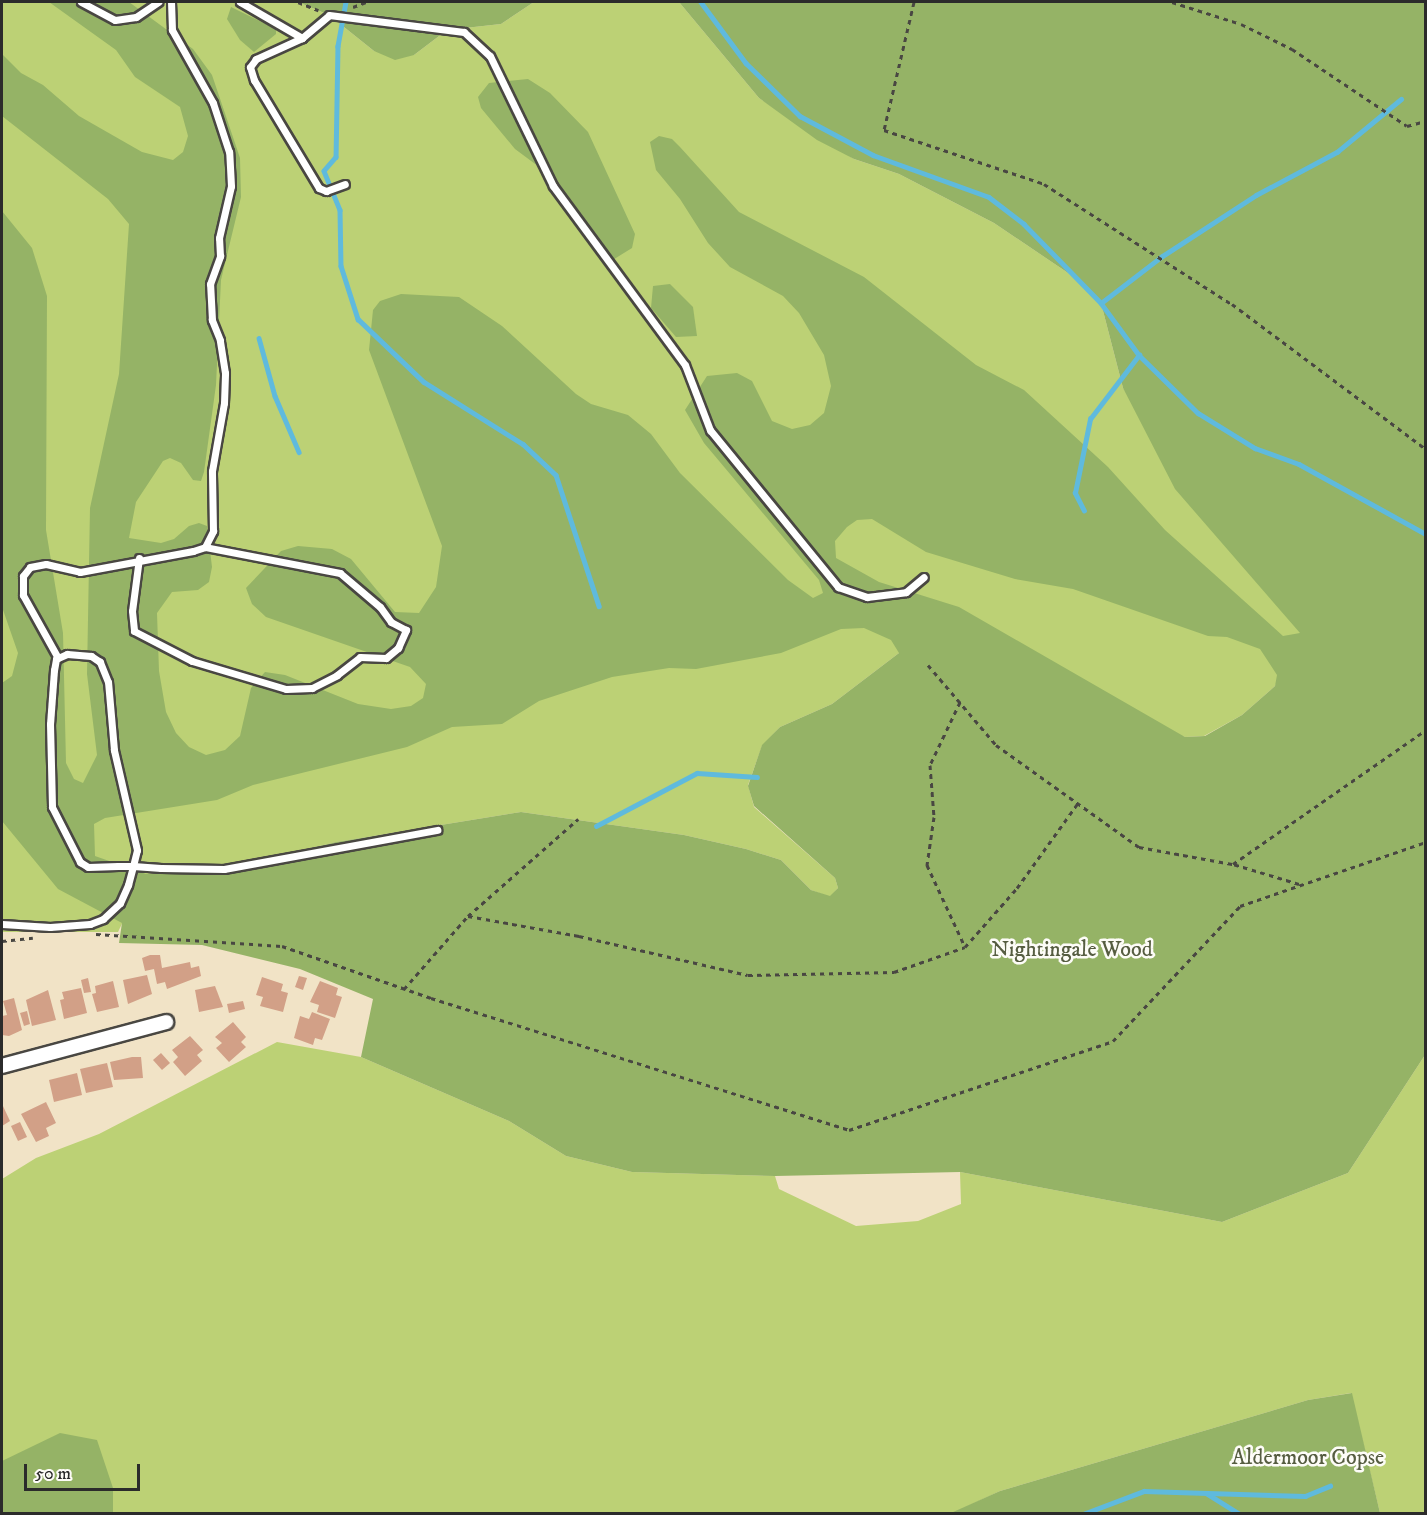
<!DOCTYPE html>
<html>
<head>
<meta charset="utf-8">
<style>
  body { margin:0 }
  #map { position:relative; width:1427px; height:1515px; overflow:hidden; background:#f1e3c6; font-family:"IM FELL DW Pica",serif }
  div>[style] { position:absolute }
  .green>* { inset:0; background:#bcd175 }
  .forest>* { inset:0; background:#95b366 }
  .stream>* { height:4.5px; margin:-2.25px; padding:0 2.25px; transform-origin:2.25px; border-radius:2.25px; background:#5fbadd }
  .building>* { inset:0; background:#d2a087 }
  .path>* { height:3px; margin-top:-1.5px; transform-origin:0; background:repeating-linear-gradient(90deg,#494742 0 4.5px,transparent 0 9px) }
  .roads { filter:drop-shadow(2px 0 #494742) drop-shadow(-2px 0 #494742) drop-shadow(0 2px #494742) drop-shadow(0 -2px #494742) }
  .lane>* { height:7px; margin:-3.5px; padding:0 3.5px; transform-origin:3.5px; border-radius:3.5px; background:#fff }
  .street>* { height:14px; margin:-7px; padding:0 7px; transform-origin:7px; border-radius:7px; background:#fff }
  span { translate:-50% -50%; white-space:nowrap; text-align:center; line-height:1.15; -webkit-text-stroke:5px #fdfcf7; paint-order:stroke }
  .park-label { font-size:22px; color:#565d41 }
  .frame { position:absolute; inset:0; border:3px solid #2b2b2b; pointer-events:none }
  .scale { position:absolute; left:24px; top:1464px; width:116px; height:27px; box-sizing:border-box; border:3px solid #2b2b2b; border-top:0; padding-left:8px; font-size:18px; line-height:21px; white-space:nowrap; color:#2b2b2b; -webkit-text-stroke:4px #fdfcf7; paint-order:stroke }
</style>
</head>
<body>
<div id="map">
  <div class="green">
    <div style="clip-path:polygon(2px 2px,298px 2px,329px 15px,374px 51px,414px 55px,447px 30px,501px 24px,534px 2px,679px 2px,759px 98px,854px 159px,899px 174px,994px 223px,1077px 279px,1101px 303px,1123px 388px,1301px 633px,1275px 686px,1242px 715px,1204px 736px,1185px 737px,899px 653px,832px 704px,780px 727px,762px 746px,748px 785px,754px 807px,835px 878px,838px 888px,830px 897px,811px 890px,781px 860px,746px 849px,684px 835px,521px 812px,336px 842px,212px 872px,146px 874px,118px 932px,2px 932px)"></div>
    <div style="clip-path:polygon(277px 1042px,361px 1057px,509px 1121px,566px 1156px,632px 1172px,775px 1176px,779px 1189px,856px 1226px,918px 1221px,961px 1204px,960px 1172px,1222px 1222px,1348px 1173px,1425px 1055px,1425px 1513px,1380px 1513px,1351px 1393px,1308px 1400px,1000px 1491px,951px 1514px,113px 1513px,113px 1488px,2px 1461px,2px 1179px,36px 1158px,99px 1134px)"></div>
  </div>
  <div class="forest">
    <div style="clip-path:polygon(evenodd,49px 2px,129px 2px,193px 49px,212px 75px,240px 158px,241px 197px,221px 280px,216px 385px,204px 472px,201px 481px,193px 480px,181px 463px,170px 458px,163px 461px,136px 502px,129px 538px,161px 543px,174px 539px,189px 526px,199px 523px,207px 526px,212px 567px,209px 582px,198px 590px,172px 592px,157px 613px,159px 671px,166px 712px,176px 733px,189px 747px,206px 755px,225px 750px,240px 736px,251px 688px,265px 672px,285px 675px,358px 704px,391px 709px,411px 706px,423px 698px,426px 684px,410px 667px,266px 617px,252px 604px,246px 588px,281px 551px,298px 546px,332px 549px,351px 559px,395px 612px,419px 613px,436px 587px,442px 546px,369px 350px,373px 310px,380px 301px,401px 294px,459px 297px,502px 326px,576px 394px,591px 404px,628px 415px,651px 434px,680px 473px,788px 580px,813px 598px,823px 593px,819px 580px,704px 443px,685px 410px,707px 376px,737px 373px,752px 381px,772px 421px,792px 429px,810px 425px,824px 413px,831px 386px,824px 355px,799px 313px,783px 296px,730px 267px,708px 243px,680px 199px,656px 170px,650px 142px,659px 136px,672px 139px,680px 147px,739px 212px,864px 277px,976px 365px,1024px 390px,1108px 467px,1165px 530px,1283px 636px,1300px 633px,1175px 489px,1123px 388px,1101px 303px,1077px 279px,994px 223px,899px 174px,854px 159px,817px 140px,759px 98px,679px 2px,1425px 2px,1425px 1055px,1348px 1173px,1222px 1222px,960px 1172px,775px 1176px,632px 1172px,566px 1156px,509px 1121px,361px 1057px,373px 999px,300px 969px,202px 945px,119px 943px,122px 923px,58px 889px,2px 821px,2px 683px,12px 676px,18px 653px,2px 607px,2px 211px,32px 248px,47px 296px,46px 530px,63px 633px,66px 763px,74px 779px,83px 783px,97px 755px,87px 674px,90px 508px,119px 374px,129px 224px,108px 199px,2px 116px,2px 54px,21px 73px,43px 85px,79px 116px,142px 152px,173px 160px,183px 152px,188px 136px,180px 107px,135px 77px,116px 50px,49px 2px,872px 519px,926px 552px,1015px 579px,1073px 589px,1208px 636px,1227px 637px,1260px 649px,1277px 675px,1275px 686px,1242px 715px,1205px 736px,1185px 737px,959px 607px,879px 582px,836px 558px,835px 541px,847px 527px,857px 520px,872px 519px,49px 2px,864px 628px,891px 640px,899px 653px,832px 704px,780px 727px,762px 745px,748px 786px,754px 806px,835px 878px,838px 888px,830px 896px,811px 890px,781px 860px,746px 849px,684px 835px,521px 812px,336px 842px,212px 872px,146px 874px,95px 856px,94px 824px,105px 818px,217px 800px,253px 785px,407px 747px,452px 727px,502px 724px,539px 701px,612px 677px,669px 668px,696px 669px,781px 653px,841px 629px,864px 628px)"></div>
    <div style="clip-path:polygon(298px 2px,534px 2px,501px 24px,447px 30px,414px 55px,395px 60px,374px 51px,329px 15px)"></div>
    <div style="clip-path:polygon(231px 7px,276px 29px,276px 34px,254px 52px,240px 40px,227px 19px)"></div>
    <div style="clip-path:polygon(528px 79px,550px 93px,588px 132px,635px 234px,632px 248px,611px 261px,554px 178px,515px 149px,481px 108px,478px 97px,489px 83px)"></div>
    <div style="clip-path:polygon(670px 284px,693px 307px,697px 336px,676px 337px,651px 308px,653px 286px)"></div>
    <div style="clip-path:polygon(1352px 1393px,1380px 1513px,951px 1513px,1000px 1491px,1308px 1400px)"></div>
    <div style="clip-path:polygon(60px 1433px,97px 1440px,113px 1488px,113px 1513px,2px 1513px,2px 1461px)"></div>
  </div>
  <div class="stream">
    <div style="left:346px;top:2px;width:45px;rotate:100.3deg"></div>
    <div style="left:338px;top:46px;width:111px;rotate:91deg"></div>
    <div style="left:336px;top:157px;width:18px;rotate:131deg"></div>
    <div style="left:324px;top:171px;width:42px;rotate:67.7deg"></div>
    <div style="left:340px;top:210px;width:56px;rotate:89deg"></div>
    <div style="left:341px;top:266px;width:56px;rotate:72.2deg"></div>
    <div style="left:358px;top:319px;width:91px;rotate:43.7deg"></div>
    <div style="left:424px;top:382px;width:117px;rotate:32.1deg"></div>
    <div style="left:523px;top:444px;width:45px;rotate:43.2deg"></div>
    <div style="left:556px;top:475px;width:138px;rotate:71.8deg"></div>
    <div style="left:701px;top:2px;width:76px;rotate:53.6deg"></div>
    <div style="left:746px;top:63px;width:76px;rotate:44.5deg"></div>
    <div style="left:800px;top:116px;width:83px;rotate:28.1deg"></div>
    <div style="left:873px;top:155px;width:123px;rotate:19.9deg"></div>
    <div style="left:989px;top:197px;width:44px;rotate:37.6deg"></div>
    <div style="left:1024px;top:224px;width:110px;rotate:45.7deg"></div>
    <div style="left:1101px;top:303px;width:64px;rotate:53.8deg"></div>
    <div style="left:1101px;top:303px;width:76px;rotate:-37.5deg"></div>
    <div style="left:1161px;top:257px;width:113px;rotate:-33.1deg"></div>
    <div style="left:1256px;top:195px;width:92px;rotate:-28deg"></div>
    <div style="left:1337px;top:152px;width:83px;rotate:-39.6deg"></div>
    <div style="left:259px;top:338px;width:60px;rotate:74.6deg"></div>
    <div style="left:275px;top:396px;width:61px;rotate:66.8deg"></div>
    <div style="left:1084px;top:511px;width:20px;rotate:-117deg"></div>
    <div style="left:1075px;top:493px;width:76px;rotate:-78.5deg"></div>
    <div style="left:1090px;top:419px;width:81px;rotate:-52.6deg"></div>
    <div style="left:1139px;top:355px;width:83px;rotate:44.5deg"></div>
    <div style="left:1198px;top:413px;width:67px;rotate:31.6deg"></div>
    <div style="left:1255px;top:448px;width:47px;rotate:20deg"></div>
    <div style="left:1299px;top:464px;width:145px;rotate:28.9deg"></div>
    <div style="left:596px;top:826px;width:114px;rotate:-27.7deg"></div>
    <div style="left:697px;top:773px;width:60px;rotate:3.8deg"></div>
    <div style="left:1206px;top:1493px;width:40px;rotate:32deg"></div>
    <div style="left:1083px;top:1514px;width:65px;rotate:-20.7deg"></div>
    <div style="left:1144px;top:1491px;width:161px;rotate:1.8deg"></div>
    <div style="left:1305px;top:1496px;width:27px;rotate:-22deg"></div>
  </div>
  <div class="building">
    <div style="clip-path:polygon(150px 955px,160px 955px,162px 968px,190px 962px,191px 968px,199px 966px,201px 976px,167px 989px,165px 982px,157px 984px,154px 969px,145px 971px,142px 958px)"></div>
    <div style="clip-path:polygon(147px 975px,152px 994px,128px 1004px,123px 980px)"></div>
    <div style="clip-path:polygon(299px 976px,307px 978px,303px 990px,295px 987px)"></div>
    <div style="clip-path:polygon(262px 977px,283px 984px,281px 991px,288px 993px,283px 1012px,260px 1006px,263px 997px,256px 995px)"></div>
    <div style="clip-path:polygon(88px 978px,91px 992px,84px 993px,81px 980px)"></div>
    <div style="clip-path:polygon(113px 981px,119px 1007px,97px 1012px,92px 994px,96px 993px,95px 986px)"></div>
    <div style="clip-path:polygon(320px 981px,338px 988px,336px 995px,342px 997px,335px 1018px,317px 1012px,319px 1005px,310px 1002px)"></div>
    <div style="clip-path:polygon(215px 986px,223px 1007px,199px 1012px,195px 990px)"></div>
    <div style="clip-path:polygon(81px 988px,87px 1013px,64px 1019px,60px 1000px,64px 999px,62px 992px)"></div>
    <div style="clip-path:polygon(48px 990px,56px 1020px,32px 1026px,26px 1000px)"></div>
    <div style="clip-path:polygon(14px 998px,22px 1030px,9px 1036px,2px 1035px,2px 1016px,7px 1015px,3px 1001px)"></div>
    <div style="clip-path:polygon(243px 1001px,245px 1009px,229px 1013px,227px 1004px)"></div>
    <div style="clip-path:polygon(27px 1011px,30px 1024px,24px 1026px,20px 1013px)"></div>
    <div style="clip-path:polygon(312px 1012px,330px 1019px,322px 1040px,315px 1038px,313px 1045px,294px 1038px,300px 1016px,309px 1019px)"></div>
    <div style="clip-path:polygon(233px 1022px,246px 1037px,241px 1042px,246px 1047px,229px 1062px,216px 1048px,222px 1043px,215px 1037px)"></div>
    <div style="clip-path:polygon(190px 1036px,203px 1050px,197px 1055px,202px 1061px,185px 1076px,173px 1062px,178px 1057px,172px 1050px)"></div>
    <div style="clip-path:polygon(161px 1053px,170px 1063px,162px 1070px,153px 1060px)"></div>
    <div style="clip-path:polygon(132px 1057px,141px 1057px,143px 1078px,114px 1080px,110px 1062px)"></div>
    <div style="clip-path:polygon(107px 1063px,113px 1087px,86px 1093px,80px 1069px)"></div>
    <div style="clip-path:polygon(77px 1073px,82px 1095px,54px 1102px,49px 1080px)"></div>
    <div style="clip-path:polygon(46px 1102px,56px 1123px,46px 1128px,49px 1136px,36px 1142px,21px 1114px)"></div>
    <div style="clip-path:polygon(2px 1104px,10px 1121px,2px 1126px)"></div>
    <div style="clip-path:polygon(20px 1122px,27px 1137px,18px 1141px,11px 1126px)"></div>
  </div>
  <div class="path">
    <div style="left:298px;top:2px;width:22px;rotate:22deg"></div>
    <div style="left:914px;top:2px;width:131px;rotate:103.2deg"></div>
    <div style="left:884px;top:130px;width:169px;rotate:18.6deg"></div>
    <div style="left:1044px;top:184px;width:223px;rotate:32.6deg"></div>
    <div style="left:1232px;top:304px;width:242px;rotate:36.8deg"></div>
    <div style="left:1172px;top:2px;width:72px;rotate:17.7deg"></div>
    <div style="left:1241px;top:24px;width:57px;rotate:26.1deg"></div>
    <div style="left:1292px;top:49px;width:138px;rotate:33.8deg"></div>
    <div style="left:1407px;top:126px;width:20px;rotate:-15deg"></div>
    <div style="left:353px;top:7px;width:14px;rotate:-21deg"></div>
    <div style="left:928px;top:665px;width:105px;rotate:49.6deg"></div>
    <div style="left:996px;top:745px;width:176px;rotate:35.5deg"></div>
    <div style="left:1139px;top:847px;width:96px;rotate:10.3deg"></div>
    <div style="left:960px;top:702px;width:70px;rotate:115.5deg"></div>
    <div style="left:930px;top:765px;width:52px;rotate:85.6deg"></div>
    <div style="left:934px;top:817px;width:49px;rotate:98.3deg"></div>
    <div style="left:927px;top:865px;width:90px;rotate:65.1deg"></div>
    <div style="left:1299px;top:884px;width:69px;rotate:-163.1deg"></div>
    <div style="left:1233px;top:864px;width:235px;rotate:-34.8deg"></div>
    <div style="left:468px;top:916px;width:113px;rotate:10.2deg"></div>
    <div style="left:579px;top:936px;width:173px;rotate:13deg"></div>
    <div style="left:748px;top:975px;width:146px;rotate:-1.2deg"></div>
    <div style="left:894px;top:972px;width:75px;rotate:-19.4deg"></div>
    <div style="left:965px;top:947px;width:79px;rotate:-48.6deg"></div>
    <div style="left:1017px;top:888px;width:105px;rotate:-54.3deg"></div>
    <div style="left:96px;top:934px;width:186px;rotate:3.7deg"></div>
    <div style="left:282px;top:946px;width:158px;rotate:19.2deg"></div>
    <div style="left:431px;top:998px;width:438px;rotate:17.5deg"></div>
    <div style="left:849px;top:1130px;width:279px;rotate:-18.6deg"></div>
    <div style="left:1113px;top:1041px;width:185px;rotate:-46.7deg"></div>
    <div style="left:1240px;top:906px;width:197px;rotate:-19deg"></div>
    <div style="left:2px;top:941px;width:31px;rotate:-6deg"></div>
    <div style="left:404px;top:989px;width:97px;rotate:-48.8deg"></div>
    <div style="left:468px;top:916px;width:147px;rotate:-41.4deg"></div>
  </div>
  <div class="roads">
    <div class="lane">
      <div style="left:81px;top:2px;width:38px;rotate:28deg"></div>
      <div style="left:115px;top:20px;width:21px;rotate:-8deg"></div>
      <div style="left:136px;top:17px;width:27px;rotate:-34deg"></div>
      <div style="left:240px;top:2px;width:72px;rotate:30.1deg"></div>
      <div style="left:302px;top:38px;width:35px;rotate:-40deg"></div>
      <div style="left:329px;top:15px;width:136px;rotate:7.2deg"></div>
      <div style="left:464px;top:32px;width:35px;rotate:43deg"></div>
      <div style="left:490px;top:56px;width:144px;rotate:64.1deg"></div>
      <div style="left:553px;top:186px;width:222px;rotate:53.6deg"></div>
      <div style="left:685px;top:365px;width:70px;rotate:69deg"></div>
      <div style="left:710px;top:430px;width:203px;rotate:50.8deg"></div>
      <div style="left:838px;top:587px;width:31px;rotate:19deg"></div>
      <div style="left:867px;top:597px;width:39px;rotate:-7deg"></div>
      <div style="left:906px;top:592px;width:23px;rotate:-40deg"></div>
      <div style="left:302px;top:38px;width:51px;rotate:155.5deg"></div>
      <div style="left:256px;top:59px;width:10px;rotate:127deg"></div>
      <div style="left:250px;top:67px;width:14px;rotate:73deg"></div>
      <div style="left:254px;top:80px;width:126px;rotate:59deg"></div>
      <div style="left:319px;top:188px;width:8px;rotate:23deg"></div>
      <div style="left:326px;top:191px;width:20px;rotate:-20deg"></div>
      <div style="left:139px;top:558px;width:53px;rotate:97.5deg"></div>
      <div style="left:132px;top:611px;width:20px;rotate:84deg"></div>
      <div style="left:134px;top:631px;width:65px;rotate:27.3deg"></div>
      <div style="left:192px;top:661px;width:98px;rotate:16.6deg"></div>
      <div style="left:286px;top:689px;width:26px;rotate:-2deg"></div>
      <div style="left:312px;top:688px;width:28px;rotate:-27deg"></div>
      <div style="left:337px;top:675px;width:29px;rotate:-38deg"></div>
      <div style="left:360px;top:657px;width:26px;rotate:2deg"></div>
      <div style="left:386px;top:658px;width:16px;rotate:-40deg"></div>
      <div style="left:398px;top:648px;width:20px;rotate:-66deg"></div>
      <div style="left:406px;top:630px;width:17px;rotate:-152deg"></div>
      <div style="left:391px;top:622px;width:19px;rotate:-126deg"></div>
      <div style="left:380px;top:607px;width:52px;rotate:-139.6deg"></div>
      <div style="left:340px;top:573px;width:137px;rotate:-169.1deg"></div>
      <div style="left:58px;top:658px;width:72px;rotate:-119.1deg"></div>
      <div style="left:23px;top:595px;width:19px;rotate:-90deg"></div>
      <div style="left:23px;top:576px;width:11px;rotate:-52deg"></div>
      <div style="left:30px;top:567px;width:16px;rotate:-11deg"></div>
      <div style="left:46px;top:564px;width:35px;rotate:13deg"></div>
      <div style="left:80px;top:572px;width:115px;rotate:-10.5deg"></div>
      <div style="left:193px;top:551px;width:13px;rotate:-18deg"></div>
      <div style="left:205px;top:547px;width:18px;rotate:-63deg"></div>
      <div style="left:213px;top:531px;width:60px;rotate:-91deg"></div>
      <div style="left:212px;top:471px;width:69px;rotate:-80deg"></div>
      <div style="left:224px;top:403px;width:30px;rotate:-88deg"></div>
      <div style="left:225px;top:373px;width:33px;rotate:-99deg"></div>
      <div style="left:220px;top:340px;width:22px;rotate:-112deg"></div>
      <div style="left:212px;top:320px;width:36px;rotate:-93deg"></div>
      <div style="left:210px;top:284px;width:30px;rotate:-70deg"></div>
      <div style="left:220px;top:256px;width:18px;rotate:-93deg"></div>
      <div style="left:219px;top:238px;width:53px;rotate:-77deg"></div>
      <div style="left:231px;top:186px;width:34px;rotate:-93deg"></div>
      <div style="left:229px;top:152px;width:52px;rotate:-108.1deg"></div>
      <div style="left:213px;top:103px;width:84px;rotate:-119.3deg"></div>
      <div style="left:172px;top:30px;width:28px;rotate:-92deg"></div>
      <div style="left:2px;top:924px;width:48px;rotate:3.6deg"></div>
      <div style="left:50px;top:927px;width:40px;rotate:-4.3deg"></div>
      <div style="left:90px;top:924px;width:14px;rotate:-21deg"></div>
      <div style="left:103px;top:919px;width:23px;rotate:-43deg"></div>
      <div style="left:120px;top:903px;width:20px;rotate:-66deg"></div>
      <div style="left:128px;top:885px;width:20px;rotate:-75deg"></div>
      <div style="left:133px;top:866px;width:16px;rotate:-76deg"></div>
      <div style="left:137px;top:850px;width:103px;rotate:-103deg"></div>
      <div style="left:114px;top:750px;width:68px;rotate:-95deg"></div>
      <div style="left:108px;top:682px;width:22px;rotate:-112deg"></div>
      <div style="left:100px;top:662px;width:11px;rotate:-146deg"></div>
      <div style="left:91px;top:656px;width:24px;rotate:-175deg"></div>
      <div style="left:67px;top:654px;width:12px;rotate:156deg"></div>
      <div style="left:56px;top:659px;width:11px;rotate:100deg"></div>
      <div style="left:54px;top:670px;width:54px;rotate:94.2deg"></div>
      <div style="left:50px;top:724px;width:83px;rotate:88.6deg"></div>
      <div style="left:52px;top:807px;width:62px;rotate:63deg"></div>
      <div style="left:80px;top:862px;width:9px;rotate:32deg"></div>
      <div style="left:88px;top:867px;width:30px;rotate:-2deg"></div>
      <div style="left:118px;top:866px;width:15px"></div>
      <div style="left:133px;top:866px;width:28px;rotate:4deg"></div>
      <div style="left:161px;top:868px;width:63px;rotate:0.9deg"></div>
      <div style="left:224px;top:869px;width:217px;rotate:-10.4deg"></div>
    </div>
    <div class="street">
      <div style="left:2px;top:1066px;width:170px;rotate:-15deg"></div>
    </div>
  </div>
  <div class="park-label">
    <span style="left:1072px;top:950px">Nightingale Wood</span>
    <span style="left:1308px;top:1458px">Aldermoor Copse</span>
  </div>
  <div class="frame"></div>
  <div class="scale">50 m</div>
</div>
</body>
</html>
